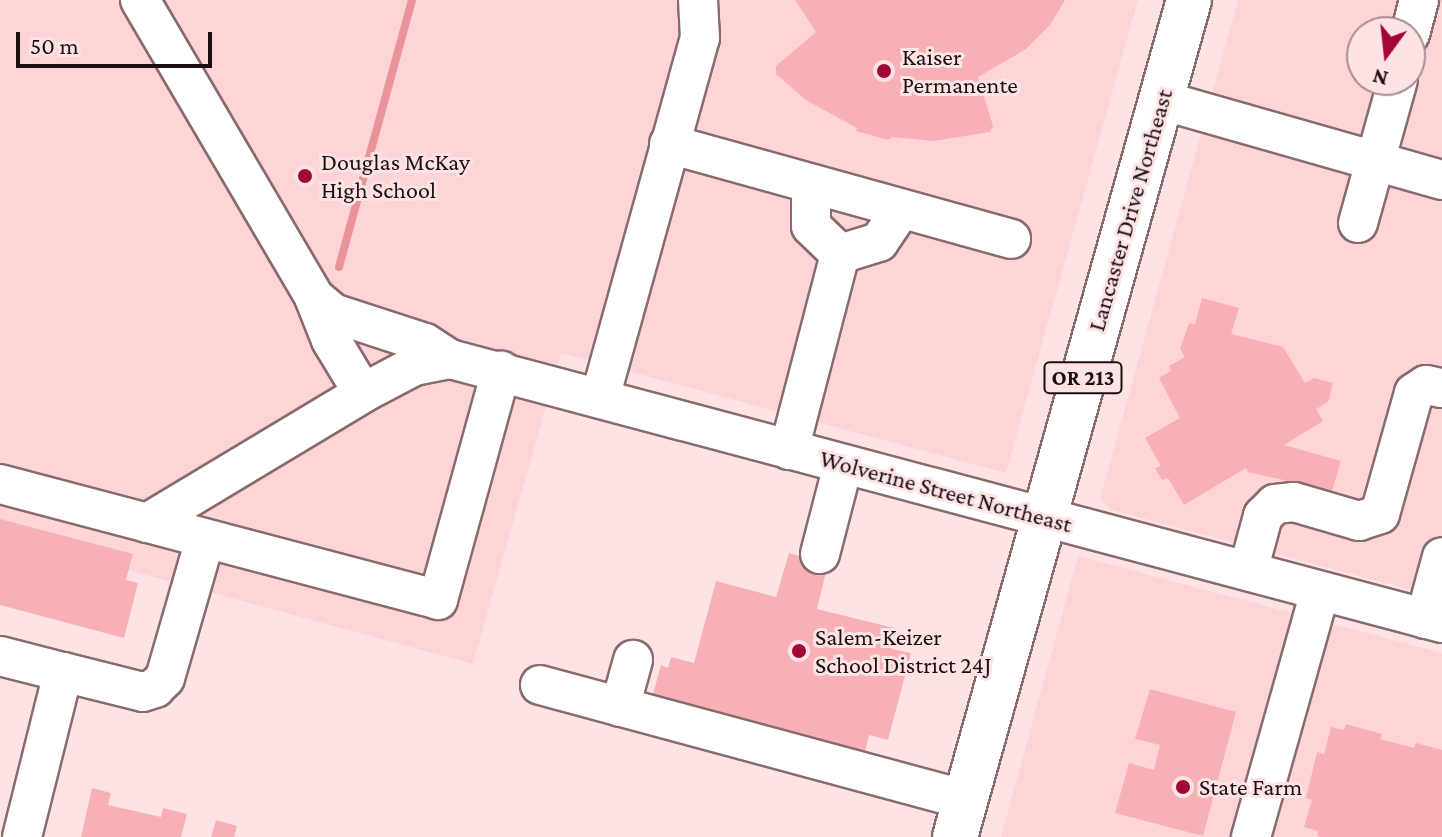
<!DOCTYPE html>
<html>
<head>
<meta charset="utf-8">
<style>
  body { margin:0 }
  #map { position:relative; width:1442px; height:837px; overflow:hidden; background:#fee3e5; font-family:"Crimson Pro",serif }
  div>[style] { position:absolute }
  .built>* { inset:0; background:#fed4d7 }
  .stream>* { height:8px; margin:-4px; padding:0 4px; transform-origin:4px; border-radius:4px; background:#e9939b }
  .building>* { inset:0; background:#f7b0b6 }
  .roads { filter:drop-shadow(2px 0 #886b6d) drop-shadow(-2px 0 #886b6d) drop-shadow(0 2px #886b6d) drop-shadow(0 -2px #886b6d) }
  .minor>* { height:38px; margin:-19px; padding:0 19px; transform-origin:19px; border-radius:19px; background:#fff }
  .major>* { height:44px; margin:-22px; padding:0 22px; transform-origin:22px; border-radius:22px; background:#fff }
  .dots>* { width:22px; height:22px; translate:-50% -50%; box-sizing:border-box; border:4px solid #fee3e5; border-radius:50% }
  span { translate:-50% -50%; white-space:nowrap; text-align:center; line-height:1.15; -webkit-text-stroke:6px #fee3e5; paint-order:stroke }
  .shield-label span { padding:2px 6px; background:#fee3e5; border:2px solid; border-radius:6px; -webkit-text-stroke-width:0 }
  .shield-label { font-size:22px; color:#1a1010; font-weight:700 }
  .poi-label { font-size:24px; color:#1a1010 }
  .left { translate:0 -50%; text-align:left }
  .street-label { font-size:24px; color:#1a1010 }
  .north { position:absolute; left:1346px; top:16px; width:80px; height:80px; box-sizing:border-box; background:#fee3e5; border:2px solid #a38f90; border-radius:50%; rotate:195deg; font-size:22px; font-weight:700; line-height:32px; text-align:center; color:#1a1010 }
  .north::after { content:''; display:block; margin:auto; width:28px; height:36px; background:#a30638; clip-path:polygon(50% 0,100% 100%,50% 72%,0 100%) }
  .scale { position:absolute; left:16px; top:32px; width:196px; height:36px; box-sizing:border-box; border:4px solid #1a1010; border-top:0; padding-left:10px; font-size:24px; line-height:28px; white-space:nowrap; color:#1a1010; -webkit-text-stroke:6px #fee3e5; paint-order:stroke }
</style>
</head>
<body>
<div id="map">
  <div class="built">
    <div style="clip-path:polygon(0 0,1138px 0,1006px 473px,561px 353px,473px 664px,0 535px)"></div>
    <div style="clip-path:polygon(evenodd,1238px 0,1442px 0,1442px 598px,1112px 510px,1100px 499px,1238px 0,1362px 32px,1410px 32px,1410px 80px,1362px 80px,1362px 32px)"></div>
    <div style="clip-path:polygon(1078px 556px,1442px 653px,1442px 837px,1001px 837px)"></div>
  </div>
  <div class="stream">
    <div style="left:339px;top:267px;width:277px;rotate:-74.7deg"></div>
  </div>
  <div class="building">
    <div style="clip-path:polygon(795px 0,1065px 0,1050px 25px,1026px 49px,978px 77px,993px 126px,990px 132px,933px 141px,892px 137px,888px 140px,856px 131px,857px 128px,806px 100px,776px 74px,776px 66px,816px 32px)"></div>
    <div style="clip-path:polygon(1202px 298px,1239px 308px,1231px 334px,1283px 347px,1305px 383px,1314px 378px,1333px 383px,1328px 402px,1316px 409px,1323px 421px,1284px 445px,1341px 461px,1332px 491px,1248px 472px,1246px 468px,1184px 505px,1168px 478px,1162px 480px,1155px 468px,1161px 466px,1145px 438px,1180px 418px,1159px 378px,1171px 371px,1169px 366px,1185px 357px,1180px 349px,1189px 323px,1195px 324px)"></div>
    <div style="clip-path:polygon(0 519px,133px 554px,126px 580px,138px 583px,124px 638px,0 605px)"></div>
    <div style="clip-path:polygon(789px 553px,828px 564px,817px 609px,898px 629px,892px 649px,911px 653px,888px 740px,869px 735px,865px 751px,786px 730px,784px 735px,705px 714px,706px 709px,653px 694px,661px 665px,668px 668px,671px 657px,694px 663px,716px 581px,776px 597px)"></div>
    <div style="clip-path:polygon(1150px 689px,1236px 712px,1203px 836px,1115px 813px,1129px 763px,1154px 770px,1160px 745px,1135px 739px)"></div>
    <div style="clip-path:polygon(1346px 724px,1382px 734px,1380px 739px,1414px 748px,1416px 743px,1442px 750px,1442px 837px,1321px 837px,1317px 836px,1318px 831px,1304px 827px,1312px 800px,1306px 798px,1317px 752px,1324px 754px,1331px 727px,1344px 730px)"></div>
    <div style="clip-path:polygon(92px 788px,111px 793px,108px 805px,161px 817px,163px 808px,187px 814px,181px 837px,81px 837px)"></div>
    <div style="clip-path:polygon(216px 820px,237px 826px,234px 837px,211px 837px)"></div>
  </div>
  <div class="roads">
    <div class="minor">
      <div style="left:140px;top:0;width:344px;rotate:59.6deg"></div>
      <div style="left:314px;top:297px;width:25px;rotate:40deg"></div>
      <div style="left:333px;top:313px;width:97px;rotate:18.1deg"></div>
      <div style="left:425px;top:343px;width:30px;rotate:33deg"></div>
      <div style="left:450px;top:359px;width:1027px;rotate:14.9deg"></div>
      <div style="left:1410px;top:34px;width:35px;rotate:-75deg"></div>
      <div style="left:1161px;top:100px;width:292px;rotate:15.9deg"></div>
      <div style="left:669px;top:144px;width:355px;rotate:15.5deg"></div>
      <div style="left:811px;top:185px;width:41px;rotate:90deg"></div>
      <div style="left:811px;top:226px;width:40px;rotate:44deg"></div>
      <div style="left:1358px;top:223px;width:148px;rotate:-74.4deg"></div>
      <div style="left:840px;top:254px;width:41px;rotate:-17.1deg"></div>
      <div style="left:879px;top:242px;width:40px;rotate:-56deg"></div>
      <div style="left:363px;top:393px;width:58px;rotate:-27.9deg"></div>
      <div style="left:414px;top:366px;width:37px;rotate:-11deg"></div>
      <div style="left:600px;top:398px;width:374px;rotate:-74.5deg"></div>
      <div style="left:700px;top:38px;width:38px;rotate:-93deg"></div>
      <div style="left:789px;top:450px;width:203px;rotate:-75.4deg"></div>
      <div style="left:0;top:484px;width:453px;rotate:14.8deg"></div>
      <div style="left:438px;top:600px;width:238px;rotate:-74.6deg"></div>
      <div style="left:147px;top:523px;width:252px;rotate:-31deg"></div>
      <div style="left:363px;top:393px;width:62px;rotate:-121.1deg"></div>
      <div style="left:331px;top:340px;width:46px;rotate:-111.6deg"></div>
      <div style="left:820px;top:554px;width:92px;rotate:-75.5deg"></div>
      <div style="left:1248px;top:571px;width:57px;rotate:-74.7deg"></div>
      <div style="left:1263px;top:516px;width:17px;rotate:-45deg"></div>
      <div style="left:1275px;top:504px;width:19px;rotate:-6deg"></div>
      <div style="left:1294px;top:502px;width:68px;rotate:16.3deg"></div>
      <div style="left:1359px;top:521px;width:22px;rotate:-18deg"></div>
      <div style="left:1380px;top:514px;width:126px;rotate:-74.3deg"></div>
      <div style="left:1414px;top:393px;width:14px;rotate:-34deg"></div>
      <div style="left:1426px;top:385px;width:16px;rotate:11deg"></div>
      <div style="left:1425px;top:619px;width:64px;rotate:-74.7deg"></div>
      <div style="left:0;top:656px;width:65px;rotate:14.3deg"></div>
      <div style="left:540px;top:685px;width:440px;rotate:15.1deg"></div>
      <div style="left:620px;top:707px;width:49px;rotate:-74.5deg"></div>
      <div style="left:22px;top:837px;width:170px;rotate:-76deg"></div>
      <div style="left:63px;top:672px;width:82px;rotate:14deg"></div>
      <div style="left:143px;top:692px;width:13px;rotate:-18deg"></div>
      <div style="left:155px;top:688px;width:14px;rotate:-45deg"></div>
      <div style="left:165px;top:678px;width:145px;rotate:-73.9deg"></div>
      <div style="left:1251px;top:837px;width:255px;rotate:-74.3deg"></div>
    </div>
    <div class="major">
      <div style="left:955px;top:837px;width:869px;rotate:-74.38deg"></div>
    </div>
  </div>
  <div class="dots">
    <div style="left:884px;top:71px;background:#a30638"></div>
    <div style="left:305px;top:176px;background:#a30638"></div>
    <div style="left:799px;top:651px;background:#a30638"></div>
    <div style="left:1183px;top:787px;background:#a30638"></div>
  </div>
  <div class="shield-label">
    <span style="left:1083px;top:378px">OR 213</span>
  </div>
  <div class="poi-label">
    <span class="left" style="left:902px;top:71px">Kaiser<br>Permanente</span>
    <span class="left" style="left:321px;top:176px">Douglas McKay<br>High School</span>
    <span class="left" style="left:815px;top:651px">Salem-Keizer<br>School District 24J</span>
    <span class="left" style="left:1199px;top:787px">State Farm</span>
  </div>
  <div class="street-label">
    <span style="left:1130px;top:210px;rotate:-74deg">Lancaster Drive Northeast</span>
    <span style="left:946px;top:491px;rotate:15deg">Wolverine Street Northeast</span>
  </div>
  <div class="north">N</div>
  <div class="scale">50 m</div>
</div>
</body>
</html>
